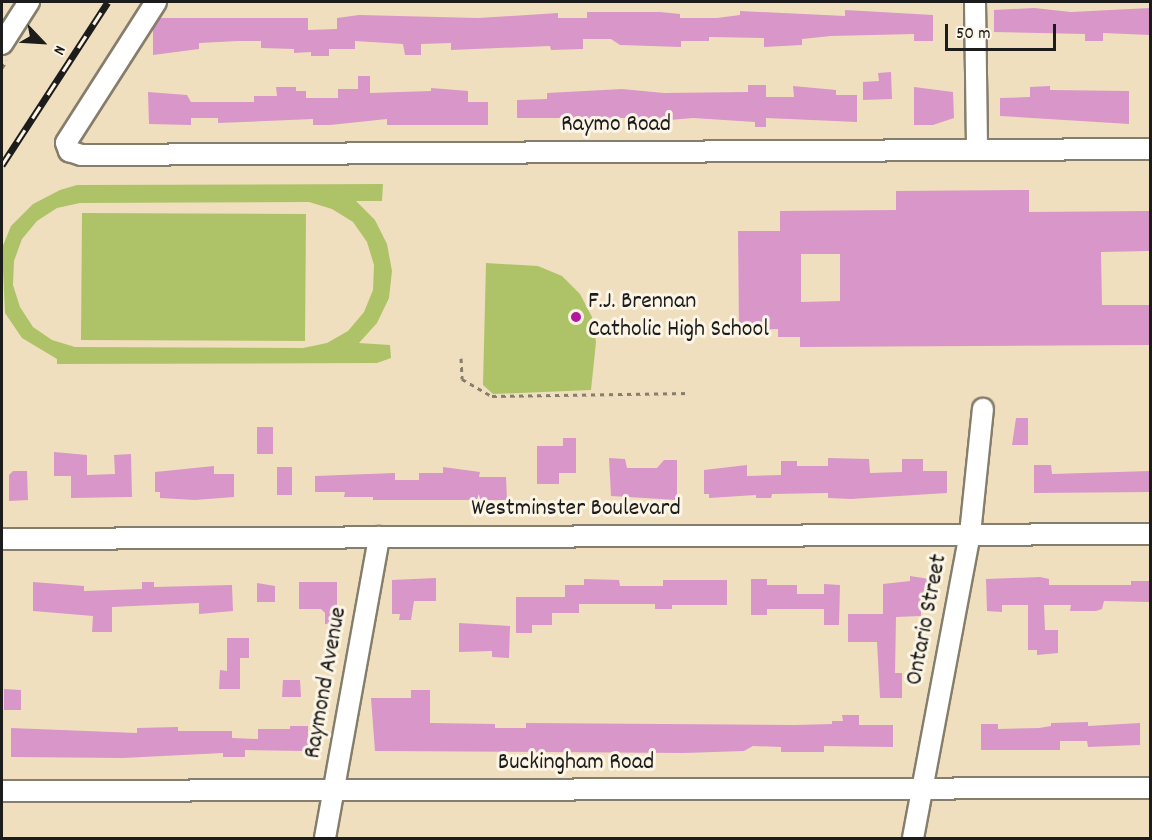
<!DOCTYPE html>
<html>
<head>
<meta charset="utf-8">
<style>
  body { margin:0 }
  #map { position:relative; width:1152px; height:840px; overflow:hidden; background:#f0dfbe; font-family:Dekko,sans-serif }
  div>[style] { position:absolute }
  .green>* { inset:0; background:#aec368 }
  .building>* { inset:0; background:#d896c9 }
  .path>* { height:3px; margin-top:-1.5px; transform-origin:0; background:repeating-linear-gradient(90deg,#867e6d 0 4.5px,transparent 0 9px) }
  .roads { filter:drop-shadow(2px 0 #867e6d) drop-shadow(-2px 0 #867e6d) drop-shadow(0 2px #867e6d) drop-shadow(0 -2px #867e6d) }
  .minor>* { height:20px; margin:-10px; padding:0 10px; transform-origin:10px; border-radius:10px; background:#fff }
  .rail>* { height:7px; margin-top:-3.5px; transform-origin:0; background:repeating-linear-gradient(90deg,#fcf5e5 0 14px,#1c1c1c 0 28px); box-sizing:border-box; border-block:2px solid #1c1c1c }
  .dots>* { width:16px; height:16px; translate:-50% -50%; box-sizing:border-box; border:3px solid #fcf5e5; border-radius:50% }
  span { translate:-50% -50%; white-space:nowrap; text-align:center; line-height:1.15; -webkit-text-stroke:6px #fcf5e5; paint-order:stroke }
  .street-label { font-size:24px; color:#1c1c1c }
  .poi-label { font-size:24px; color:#1c1c1c }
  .left { translate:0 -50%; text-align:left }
  .frame { position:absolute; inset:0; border:3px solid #1c1c1c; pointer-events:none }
  .north { position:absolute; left:12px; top:12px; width:60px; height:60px; -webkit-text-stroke:4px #fcf5e5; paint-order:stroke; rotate:115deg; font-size:16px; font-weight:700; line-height:24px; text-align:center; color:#1c1c1c }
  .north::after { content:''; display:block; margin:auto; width:21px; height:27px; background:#1c1c1c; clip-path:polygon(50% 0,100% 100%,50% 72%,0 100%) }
  .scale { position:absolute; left:945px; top:24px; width:111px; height:27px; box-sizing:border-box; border:3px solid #1c1c1c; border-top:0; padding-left:8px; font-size:18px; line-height:21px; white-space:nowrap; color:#1c1c1c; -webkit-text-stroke:4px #fcf5e5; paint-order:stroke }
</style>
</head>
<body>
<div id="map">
  <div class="green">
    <div style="clip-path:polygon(evenodd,383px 184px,382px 201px,356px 201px,375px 220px,387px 244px,392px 271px,389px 298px,377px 323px,359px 343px,390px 345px,391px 358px,377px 363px,57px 364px,57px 359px,22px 338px,5px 313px,2px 248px,11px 226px,33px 204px,60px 190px,77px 185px,383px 184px,309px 202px,332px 209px,353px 222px,367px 242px,374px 265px,373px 290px,364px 312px,348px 331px,327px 343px,303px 348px,75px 347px,52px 340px,33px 327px,20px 307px,13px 285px,14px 261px,22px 239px,37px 221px,57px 208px,80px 203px,309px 202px)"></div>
    <div style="clip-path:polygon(82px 213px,306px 214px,305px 341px,81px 340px)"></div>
    <div style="clip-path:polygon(486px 263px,538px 266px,562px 276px,580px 294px,592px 317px,596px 342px,591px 390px,493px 394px,483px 385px)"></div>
  </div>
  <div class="building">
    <div style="clip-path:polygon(1034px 8px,1071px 12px,1150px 8px,1150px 35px,1103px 33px,1103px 41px,1085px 41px,1085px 34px,994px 32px,994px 10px)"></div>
    <div style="clip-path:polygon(845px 10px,933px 15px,933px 41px,914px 41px,914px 34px,831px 36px,802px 39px,802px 45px,764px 47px,764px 38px,709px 37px,709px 41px,681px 41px,681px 47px,620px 45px,611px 39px,583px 39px,583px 49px,551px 50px,550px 46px,451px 50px,451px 43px,421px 44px,421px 55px,405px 55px,403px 44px,355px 41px,355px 49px,329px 49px,329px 56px,311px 56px,311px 52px,294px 53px,294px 49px,261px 48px,261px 41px,238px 41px,199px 43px,199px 49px,153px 55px,153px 29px,160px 18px,308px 18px,308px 30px,337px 29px,337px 18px,359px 15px,478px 18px,558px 13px,558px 18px,587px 18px,587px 12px,660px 12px,680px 14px,680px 18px,717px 18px,740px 15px,740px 11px,845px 16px)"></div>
    <div style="clip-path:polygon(891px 72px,892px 99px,863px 100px,863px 82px,879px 81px,878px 73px)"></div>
    <div style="clip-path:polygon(358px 76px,370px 76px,370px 93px,431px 91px,431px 88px,468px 91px,468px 102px,488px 102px,488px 125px,387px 125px,387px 119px,330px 125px,313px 125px,313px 119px,218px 123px,218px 118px,191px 118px,191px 125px,149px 124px,148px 92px,187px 95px,191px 102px,254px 102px,254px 96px,277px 96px,276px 87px,296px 87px,296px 91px,306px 91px,306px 98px,338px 98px,338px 89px,358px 89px)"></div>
    <div style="clip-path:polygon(748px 85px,766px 85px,766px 97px,794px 97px,793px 86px,836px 90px,836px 95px,857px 95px,857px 122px,766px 118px,766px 127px,755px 127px,755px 122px,693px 118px,646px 122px,646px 118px,616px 118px,616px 123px,571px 123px,571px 118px,517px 118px,517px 100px,547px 99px,547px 93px,622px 89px,664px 93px,748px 92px)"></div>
    <div style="clip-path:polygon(1050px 86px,1050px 90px,1129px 91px,1129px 124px,1000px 116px,1000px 98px,1030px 97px,1030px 87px)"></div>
    <div style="clip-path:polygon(914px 87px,953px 92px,954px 118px,933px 125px,914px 125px)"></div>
    <div style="clip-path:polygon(evenodd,1029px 190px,1029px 212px,1150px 211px,1150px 251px,1101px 252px,1102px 305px,1150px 305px,1150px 345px,800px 347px,800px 337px,778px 337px,778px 329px,739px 330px,738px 231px,780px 231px,780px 211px,896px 210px,896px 191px,1029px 190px,801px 254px,840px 254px,840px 301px,801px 302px,801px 254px)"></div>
    <div style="clip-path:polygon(1016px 418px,1028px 418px,1028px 445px,1012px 445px)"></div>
    <div style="clip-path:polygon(257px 427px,273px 427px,273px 454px,257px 454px)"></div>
    <div style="clip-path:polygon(563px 438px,576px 438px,576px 473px,559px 473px,559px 484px,537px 484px,537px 446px,563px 446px)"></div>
    <div style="clip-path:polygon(54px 452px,87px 455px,87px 475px,115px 474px,114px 455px,131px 454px,132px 497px,71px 498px,71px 476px,54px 476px)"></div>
    <div style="clip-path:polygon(609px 458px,625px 459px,627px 468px,657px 468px,664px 460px,677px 460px,677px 500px,611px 496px)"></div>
    <div style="clip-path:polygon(828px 458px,869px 459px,870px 473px,902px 472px,902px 459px,923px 459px,923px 471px,947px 471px,947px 493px,851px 499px,828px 498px,828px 493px,772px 494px,771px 498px,756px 498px,756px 495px,709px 498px,709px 494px,704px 494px,704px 470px,747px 465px,747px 476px,781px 475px,781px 461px,797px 461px,797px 466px,828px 466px)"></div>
    <div style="clip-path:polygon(1034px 465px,1051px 465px,1052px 474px,1150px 471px,1150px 492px,1034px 493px)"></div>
    <div style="clip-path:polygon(214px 466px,214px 474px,234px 474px,234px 497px,195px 500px,160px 498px,160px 492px,155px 492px,155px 472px)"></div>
    <div style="clip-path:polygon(277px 467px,292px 467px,292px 495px,277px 495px)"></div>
    <div style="clip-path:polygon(443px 467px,480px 472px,479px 477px,506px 477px,507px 500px,373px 500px,373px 497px,344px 497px,345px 492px,315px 492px,315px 476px,395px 473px,395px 480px,419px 480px,419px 473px,443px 473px)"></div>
    <div style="clip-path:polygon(13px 471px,27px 471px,28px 500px,9px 501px,9px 475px)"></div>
    <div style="clip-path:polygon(910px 576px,929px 579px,929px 602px,921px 604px,921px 616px,896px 617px,895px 673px,902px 673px,902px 698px,880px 698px,877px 642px,848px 642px,848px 614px,883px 614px,883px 584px,910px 581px)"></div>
    <div style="clip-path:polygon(1040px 577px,1049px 579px,1049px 585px,1131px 585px,1131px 581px,1150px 581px,1150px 602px,1104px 601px,1102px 609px,1096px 611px,1070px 611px,1071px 605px,1044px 605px,1045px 630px,1058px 630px,1058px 653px,1037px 655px,1037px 650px,1028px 650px,1028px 605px,1002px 605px,1002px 612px,987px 611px,986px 579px)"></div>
    <div style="clip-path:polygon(436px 578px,436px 601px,414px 601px,411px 620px,399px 620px,400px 614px,392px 614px,392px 580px)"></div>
    <div style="clip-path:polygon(584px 579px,619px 580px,620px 586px,663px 586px,663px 580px,727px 580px,727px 605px,672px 605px,672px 609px,655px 609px,655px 604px,579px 604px,579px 613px,552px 613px,552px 625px,532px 625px,532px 633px,516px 633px,516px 597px,565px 597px,565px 585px,584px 585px)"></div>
    <div style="clip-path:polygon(751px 579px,767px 579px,767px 585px,797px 585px,797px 594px,824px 594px,824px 584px,840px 585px,839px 625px,824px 625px,824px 609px,767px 609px,767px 615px,751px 615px)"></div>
    <div style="clip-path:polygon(33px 582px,84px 586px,84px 591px,142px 589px,142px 582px,154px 582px,154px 587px,232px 585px,233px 611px,199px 614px,199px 603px,112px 607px,112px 632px,92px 632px,93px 616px,33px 611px)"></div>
    <div style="clip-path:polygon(299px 582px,337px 582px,337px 625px,325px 624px,325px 613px,321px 609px,299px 609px)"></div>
    <div style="clip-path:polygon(257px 583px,275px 586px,275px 602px,257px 602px)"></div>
    <div style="clip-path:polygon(459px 623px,510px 626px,509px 658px,492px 657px,492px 651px,459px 652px)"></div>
    <div style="clip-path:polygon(227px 638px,249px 638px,249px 658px,240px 658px,240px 689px,219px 689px,220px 670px,227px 671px)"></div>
    <div style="clip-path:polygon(283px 680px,300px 680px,301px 697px,282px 697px)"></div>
    <div style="clip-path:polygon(4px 689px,21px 690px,21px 710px,4px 710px)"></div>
    <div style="clip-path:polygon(411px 690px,430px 690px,430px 723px,495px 724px,495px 728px,526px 728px,526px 723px,796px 725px,832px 724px,832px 721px,843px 721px,842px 715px,859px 715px,859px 725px,893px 725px,893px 747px,824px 746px,824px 752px,781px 752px,781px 747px,753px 746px,744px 751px,684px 753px,375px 751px,371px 698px,411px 698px)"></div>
    <div style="clip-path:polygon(1088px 722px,1088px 726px,1140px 723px,1140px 745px,1088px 747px,1087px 741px,1060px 741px,1060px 750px,981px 750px,981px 724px,998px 724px,998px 729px,1039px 728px,1051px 726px,1051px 723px)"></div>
    <div style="clip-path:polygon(290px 726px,308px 726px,308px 751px,245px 750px,245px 757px,223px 757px,223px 753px,123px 758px,11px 757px,11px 728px,137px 733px,137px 728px,178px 727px,178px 731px,232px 731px,232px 738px,258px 739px,258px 729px,290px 729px)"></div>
  </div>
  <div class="path">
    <div style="left:2px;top:68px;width:9px;rotate:-58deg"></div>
    <div style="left:461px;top:358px;width:21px;rotate:87deg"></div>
    <div style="left:462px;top:379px;width:34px;rotate:30deg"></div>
    <div style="left:492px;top:396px;width:198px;rotate:-0.9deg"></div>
  </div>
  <div class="roads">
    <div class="minor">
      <div style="left:156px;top:2px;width:167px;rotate:122.6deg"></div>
      <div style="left:66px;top:143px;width:9px;rotate:69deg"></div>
      <div style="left:69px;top:151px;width:13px;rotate:18deg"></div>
      <div style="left:81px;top:155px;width:1069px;rotate:-0.32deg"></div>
      <div style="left:975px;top:2px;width:147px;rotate:89.2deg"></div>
      <div style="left:2px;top:44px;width:50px;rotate:-57.3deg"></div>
      <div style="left:2px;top:539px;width:1148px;rotate:-0.25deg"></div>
      <div style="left:2px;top:791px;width:1148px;rotate:-0.15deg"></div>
      <div style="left:325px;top:838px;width:306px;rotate:-79.8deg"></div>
      <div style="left:913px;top:838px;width:309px;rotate:-79.4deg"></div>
      <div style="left:970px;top:534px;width:126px;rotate:-84.1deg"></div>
    </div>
  </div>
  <div class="rail">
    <div style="left:2px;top:165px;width:194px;rotate:-57deg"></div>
  </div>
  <div class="dots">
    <div style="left:576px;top:317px;background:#b5179e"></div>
  </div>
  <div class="street-label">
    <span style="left:616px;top:126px">Raymo Road</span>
    <span style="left:576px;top:510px">Westminster Boulevard</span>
    <span style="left:928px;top:620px;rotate:-79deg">Ontario Street</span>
    <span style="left:327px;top:683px;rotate:-80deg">Raymond Avenue</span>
    <span style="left:576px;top:764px">Buckingham Road</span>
  </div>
  <div class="poi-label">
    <span class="left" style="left:588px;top:317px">F.J. Brennan<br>Catholic High School</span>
  </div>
  <div class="frame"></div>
  <div class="north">N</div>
  <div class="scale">50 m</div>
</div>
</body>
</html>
